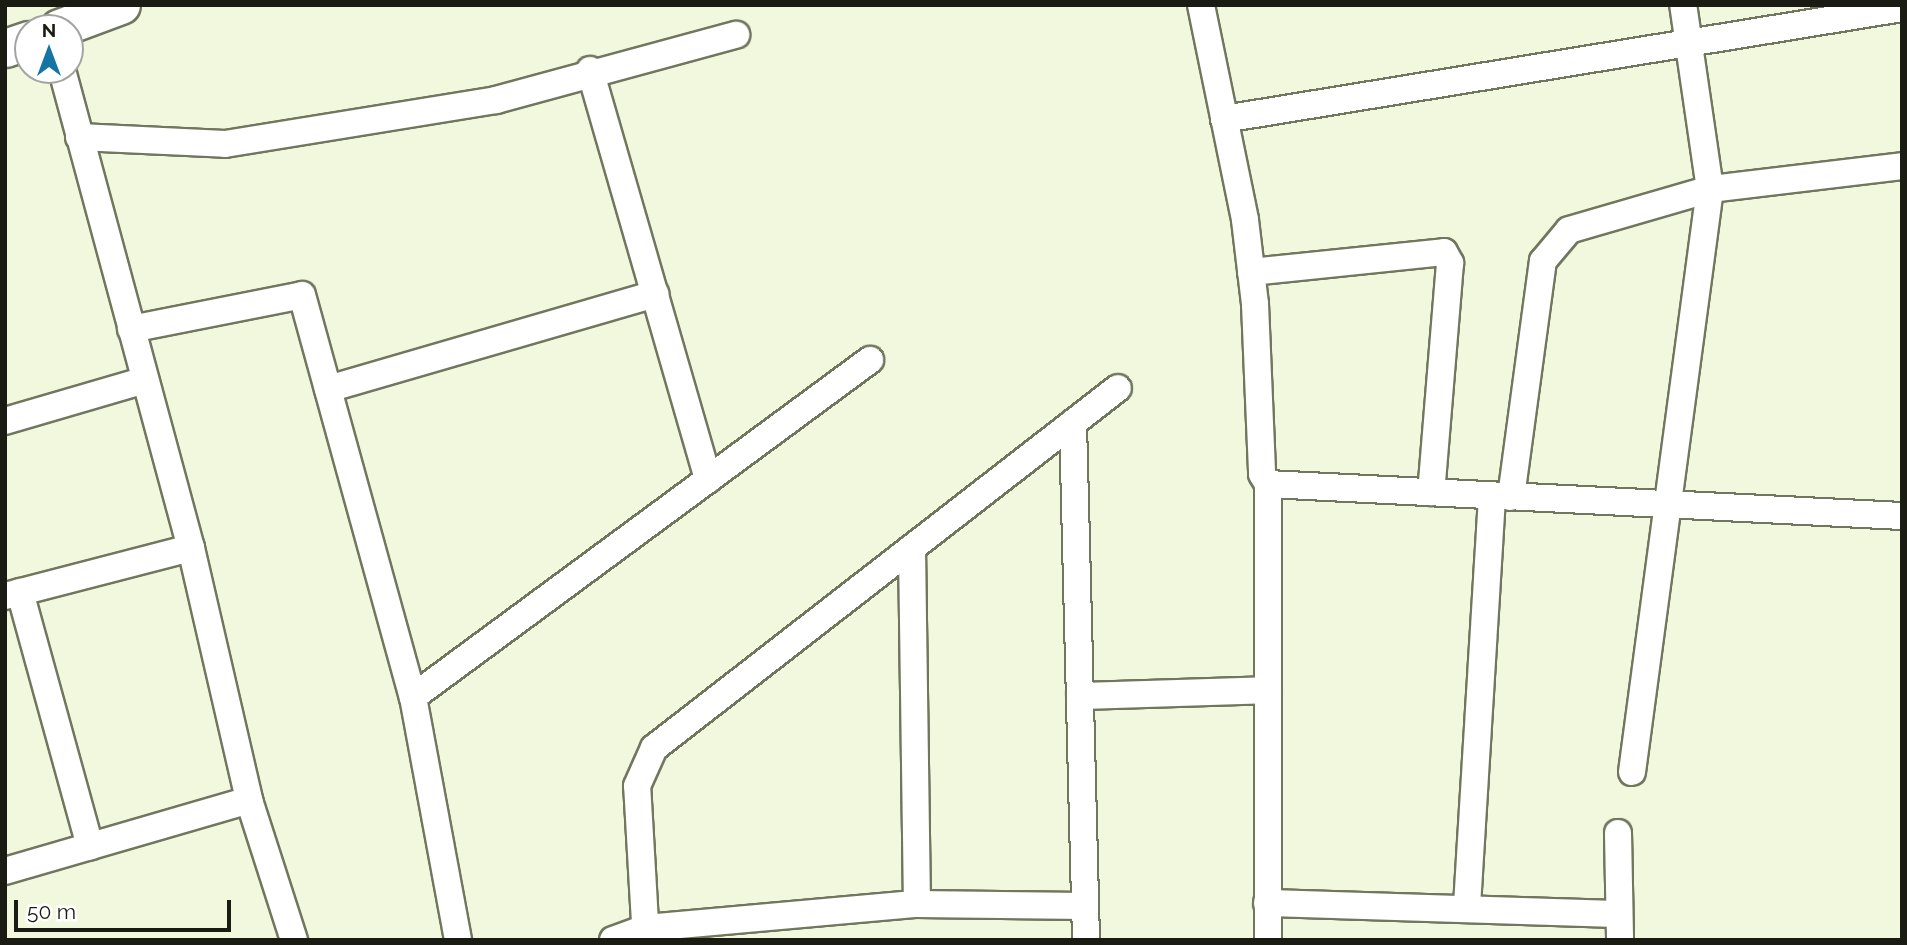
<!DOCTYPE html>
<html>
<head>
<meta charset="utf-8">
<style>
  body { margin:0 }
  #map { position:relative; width:1907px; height:945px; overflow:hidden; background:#f2f8dd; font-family:Raleway,sans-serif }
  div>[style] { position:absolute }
  .roads { filter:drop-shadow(2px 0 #71765f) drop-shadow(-2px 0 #71765f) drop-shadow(0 2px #71765f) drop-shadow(0 -2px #71765f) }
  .minor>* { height:26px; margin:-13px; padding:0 13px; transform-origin:13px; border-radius:13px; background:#fff }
  .secondary>* { height:37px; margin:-18.5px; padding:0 18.5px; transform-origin:18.5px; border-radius:18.5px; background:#fff }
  span { translate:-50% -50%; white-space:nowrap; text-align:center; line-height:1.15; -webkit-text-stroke:7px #fff; paint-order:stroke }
  .frame { position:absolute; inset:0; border:7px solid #1a1b12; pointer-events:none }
  .north { position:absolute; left:14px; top:14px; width:70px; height:70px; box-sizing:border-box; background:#fff; border:2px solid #a3a4a0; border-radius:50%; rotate:0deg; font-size:19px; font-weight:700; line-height:28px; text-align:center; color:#1a1b12 }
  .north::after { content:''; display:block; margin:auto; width:24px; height:32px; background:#1474a2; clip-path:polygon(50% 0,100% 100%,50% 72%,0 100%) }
  .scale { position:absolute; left:14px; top:900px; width:217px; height:32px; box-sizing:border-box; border:4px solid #1a1b12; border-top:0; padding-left:9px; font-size:21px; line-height:24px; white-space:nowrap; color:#1a1b12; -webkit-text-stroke:5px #fff; paint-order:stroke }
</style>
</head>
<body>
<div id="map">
  <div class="roads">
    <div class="minor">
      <div style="left:1201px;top:5px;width:219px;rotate:78.4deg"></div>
      <div style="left:1245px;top:220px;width:85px;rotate:83.2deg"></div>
      <div style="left:1255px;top:304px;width:170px;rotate:87.6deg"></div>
      <div style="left:1262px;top:474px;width:12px;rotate:59deg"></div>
      <div style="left:1268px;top:484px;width:635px;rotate:2.89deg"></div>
      <div style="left:62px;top:70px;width:495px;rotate:74.9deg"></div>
      <div style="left:191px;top:548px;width:259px;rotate:77deg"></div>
      <div style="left:249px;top:800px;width:147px;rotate:72.2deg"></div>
      <div style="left:590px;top:70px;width:426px;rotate:73.9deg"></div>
      <div style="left:1224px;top:119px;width:687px;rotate:-9.3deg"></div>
      <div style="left:79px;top:137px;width:146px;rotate:2.7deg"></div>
      <div style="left:225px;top:144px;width:275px;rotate:-9.2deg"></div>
      <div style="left:496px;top:100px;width:249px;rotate:-15.2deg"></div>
      <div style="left:1251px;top:272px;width:194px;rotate:-5.9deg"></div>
      <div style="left:1444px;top:252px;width:13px;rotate:61deg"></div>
      <div style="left:1450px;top:263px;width:230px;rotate:94.7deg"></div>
      <div style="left:131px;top:329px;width:174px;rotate:-11.2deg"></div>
      <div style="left:302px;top:295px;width:417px;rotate:74.6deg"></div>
      <div style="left:413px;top:697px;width:247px;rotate:79.5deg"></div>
      <div style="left:328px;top:389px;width:341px;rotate:-16.2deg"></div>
      <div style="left:5px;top:421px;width:146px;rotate:-16.3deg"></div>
      <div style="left:1073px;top:423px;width:517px;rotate:88.56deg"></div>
      <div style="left:1511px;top:497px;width:238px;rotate:-82.3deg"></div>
      <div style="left:1543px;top:261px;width:40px;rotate:-50deg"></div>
      <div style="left:1569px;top:230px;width:147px;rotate:-16.2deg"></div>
      <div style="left:1710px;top:189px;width:193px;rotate:-6.8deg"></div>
      <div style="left:912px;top:548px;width:356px;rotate:89.2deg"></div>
      <div style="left:20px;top:592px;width:264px;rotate:74.6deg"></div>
      <div style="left:5px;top:596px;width:192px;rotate:-14.5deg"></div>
      <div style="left:1080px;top:696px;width:188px;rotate:-1.8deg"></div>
      <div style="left:413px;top:697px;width:568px;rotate:-36.41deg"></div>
      <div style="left:1632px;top:772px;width:588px;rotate:-82.38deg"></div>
      <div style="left:1710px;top:189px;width:186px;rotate:-98.3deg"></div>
      <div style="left:1618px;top:833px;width:107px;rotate:88.9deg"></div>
      <div style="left:5px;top:871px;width:254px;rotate:-16.2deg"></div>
      <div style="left:1267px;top:903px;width:352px;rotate:1.8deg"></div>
      <div style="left:1467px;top:906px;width:411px;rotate:-86.5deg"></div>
      <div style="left:613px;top:940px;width:35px;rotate:-20deg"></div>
      <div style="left:646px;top:928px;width:272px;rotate:-5.1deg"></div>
      <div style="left:917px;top:904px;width:168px;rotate:0.7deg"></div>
      <div style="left:646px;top:940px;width:154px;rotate:-93.3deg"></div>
      <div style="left:637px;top:786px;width:42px;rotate:-65.9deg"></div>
      <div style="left:654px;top:748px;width:587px;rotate:-37.81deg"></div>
      <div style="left:1268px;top:940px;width:456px;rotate:-90deg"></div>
    </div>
    <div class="secondary">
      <div style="left:59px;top:28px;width:66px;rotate:-20.4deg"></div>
      <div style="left:5px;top:48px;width:24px;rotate:-19deg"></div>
    </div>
  </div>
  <div class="frame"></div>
  <div class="north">N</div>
  <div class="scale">50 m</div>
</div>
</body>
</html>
